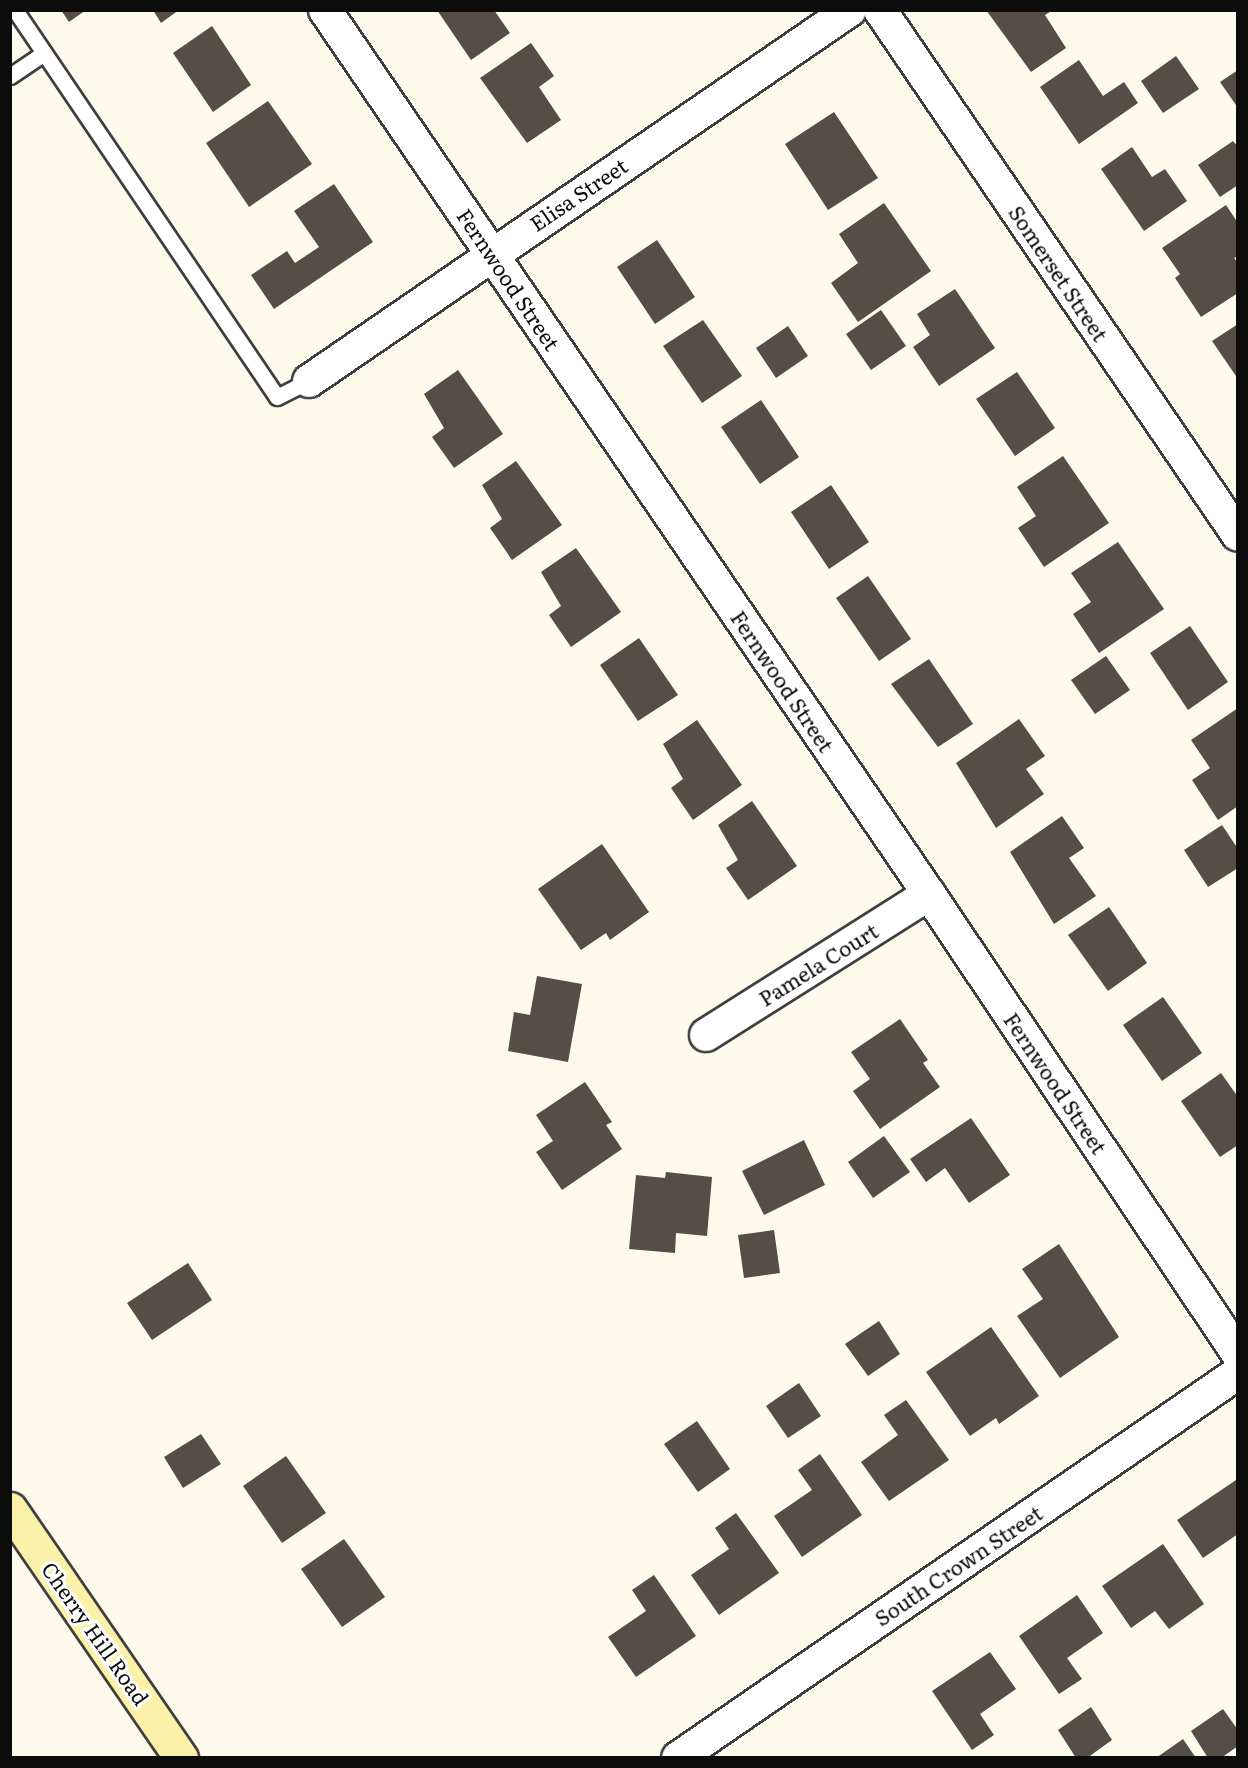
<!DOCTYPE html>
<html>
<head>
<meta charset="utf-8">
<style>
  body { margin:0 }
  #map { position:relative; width:1248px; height:1768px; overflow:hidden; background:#fefaeb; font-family:Literata,serif }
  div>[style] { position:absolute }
  .building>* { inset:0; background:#544d48 }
  .roads { filter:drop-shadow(2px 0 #3f3f3f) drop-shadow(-2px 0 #3f3f3f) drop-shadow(0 2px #3f3f3f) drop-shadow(0 -2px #3f3f3f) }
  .service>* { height:15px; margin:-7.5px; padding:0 7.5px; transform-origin:7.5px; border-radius:7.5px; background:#fff }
  .minor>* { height:32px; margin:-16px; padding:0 16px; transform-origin:16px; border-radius:16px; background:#fff }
  .secondary>* { height:33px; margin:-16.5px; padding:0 16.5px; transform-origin:16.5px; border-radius:16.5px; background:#fcf1a9 }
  span { translate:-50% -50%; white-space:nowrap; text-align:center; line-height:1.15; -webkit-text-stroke:6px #fff; paint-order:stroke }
  .street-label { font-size:21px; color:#0c0c0c }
  .frame { position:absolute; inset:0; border:12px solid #0c0c0c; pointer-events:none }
</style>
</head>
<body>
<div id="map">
  <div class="building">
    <div style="clip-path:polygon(61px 10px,86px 10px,69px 22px)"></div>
    <div style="clip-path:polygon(153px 10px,179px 10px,161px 23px)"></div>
    <div style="clip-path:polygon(437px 10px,494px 10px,510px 33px,471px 60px)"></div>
    <div style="clip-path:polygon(986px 10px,1053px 10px,1045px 15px,1066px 48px,1031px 72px)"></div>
    <div style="clip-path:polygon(212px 26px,251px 85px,213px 112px,173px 53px)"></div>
    <div style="clip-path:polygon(531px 43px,554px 76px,539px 87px,561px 120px,527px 143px,480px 78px)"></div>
    <div style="clip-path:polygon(1176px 56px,1199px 89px,1163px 113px,1141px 81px)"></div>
    <div style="clip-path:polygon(1079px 60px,1103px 96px,1124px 82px,1138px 103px,1079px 144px,1040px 87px)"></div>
    <div style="clip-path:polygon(1238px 70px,1238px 108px,1220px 82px)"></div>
    <div style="clip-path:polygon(268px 101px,312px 164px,249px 207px,206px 143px)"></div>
    <div style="clip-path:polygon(834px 112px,878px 178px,828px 210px,785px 144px)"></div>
    <div style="clip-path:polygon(1233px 141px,1238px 147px,1238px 185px,1220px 197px,1198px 165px)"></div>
    <div style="clip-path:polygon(1132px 147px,1152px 177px,1165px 169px,1187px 201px,1144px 231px,1101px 169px)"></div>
    <div style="clip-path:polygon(334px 184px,373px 242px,274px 309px,251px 275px,287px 251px,295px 263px,319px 247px,294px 211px)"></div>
    <div style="clip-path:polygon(884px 203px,931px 271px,858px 322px,831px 283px,858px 263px,839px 234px)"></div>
    <div style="clip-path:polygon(1226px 205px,1238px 223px,1238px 256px,1234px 258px,1238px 263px,1238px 293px,1201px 317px,1175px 278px,1180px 274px,1162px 248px)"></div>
    <div style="clip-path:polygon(657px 240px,695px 297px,655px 324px,617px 267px)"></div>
    <div style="clip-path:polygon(955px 289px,995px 348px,939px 386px,913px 347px,930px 335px,917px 314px)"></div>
    <div style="clip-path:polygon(881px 310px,906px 346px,871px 370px,846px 334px)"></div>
    <div style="clip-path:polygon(703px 320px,742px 376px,702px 403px,663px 346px)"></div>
    <div style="clip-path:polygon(1238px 324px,1238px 379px,1212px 341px)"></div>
    <div style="clip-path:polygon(788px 326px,808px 356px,776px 378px,756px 348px)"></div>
    <div style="clip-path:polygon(458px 370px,503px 434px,454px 468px,432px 437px,444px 428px,424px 394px)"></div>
    <div style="clip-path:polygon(1017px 372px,1055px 428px,1015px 456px,976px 399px)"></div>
    <div style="clip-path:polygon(761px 400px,799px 457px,760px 484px,721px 427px)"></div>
    <div style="clip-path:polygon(1063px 456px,1109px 523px,1044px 567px,1018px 528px,1036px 516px,1017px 487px)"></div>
    <div style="clip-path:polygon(516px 461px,562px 525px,512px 560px,490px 528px,502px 519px,482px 485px)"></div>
    <div style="clip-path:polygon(831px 485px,869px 542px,829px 569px,791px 512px)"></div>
    <div style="clip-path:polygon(1118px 542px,1164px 609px,1099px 653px,1073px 614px,1091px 602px,1071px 573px)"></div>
    <div style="clip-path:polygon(576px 548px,621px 612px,571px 647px,549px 615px,561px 606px,541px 572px)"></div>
    <div style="clip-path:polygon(868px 576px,911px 639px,879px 661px,836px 598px)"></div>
    <div style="clip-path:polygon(1190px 626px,1228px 682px,1188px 710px,1150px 653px)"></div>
    <div style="clip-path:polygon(639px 638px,678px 695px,638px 721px,600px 665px)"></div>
    <div style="clip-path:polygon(1106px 656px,1130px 690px,1095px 714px,1071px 680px)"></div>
    <div style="clip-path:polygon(929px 659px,973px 724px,938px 747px,891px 684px)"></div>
    <div style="clip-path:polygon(1238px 708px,1238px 806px,1218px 820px,1192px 780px,1210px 768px,1191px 740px)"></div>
    <div style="clip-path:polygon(1019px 719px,1045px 756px,1026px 769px,1044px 794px,996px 828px,956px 763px)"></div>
    <div style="clip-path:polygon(697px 720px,742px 785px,693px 820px,671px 788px,683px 779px,663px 744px)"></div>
    <div style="clip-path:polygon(752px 801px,797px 866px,748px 900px,726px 868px,738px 860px,718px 825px)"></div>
    <div style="clip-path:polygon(1062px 816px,1084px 848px,1069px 858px,1096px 896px,1054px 924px,1010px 852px)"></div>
    <div style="clip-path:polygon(1222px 825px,1238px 849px,1238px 868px,1208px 887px,1184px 850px)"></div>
    <div style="clip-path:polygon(602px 844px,649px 912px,610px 940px,606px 933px,581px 950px,538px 889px)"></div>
    <div style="clip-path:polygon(1109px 907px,1147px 963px,1108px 991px,1068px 935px)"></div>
    <div style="clip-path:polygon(537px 976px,582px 984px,568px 1062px,508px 1051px,514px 1012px,530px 1015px)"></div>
    <div style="clip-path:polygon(1163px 997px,1202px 1053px,1162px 1081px,1123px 1025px)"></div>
    <div style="clip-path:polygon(900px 1019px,928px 1060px,923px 1063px,940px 1087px,880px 1129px,853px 1091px,870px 1079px,851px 1052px)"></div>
    <div style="clip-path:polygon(1221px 1073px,1238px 1097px,1238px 1145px,1220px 1157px,1181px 1101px)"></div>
    <div style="clip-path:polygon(585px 1082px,612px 1122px,606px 1125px,622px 1149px,562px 1190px,536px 1152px,553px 1141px,536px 1115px)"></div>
    <div style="clip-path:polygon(971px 1118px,1010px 1175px,969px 1203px,945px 1168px,926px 1182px,910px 1159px)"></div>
    <div style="clip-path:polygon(884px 1136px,910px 1172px,873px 1198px,848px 1162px)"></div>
    <div style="clip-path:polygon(804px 1140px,825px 1185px,764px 1215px,742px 1171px)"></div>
    <div style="clip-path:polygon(666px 1172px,712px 1177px,707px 1236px,676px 1233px,675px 1253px,629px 1249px,636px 1175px,665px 1178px)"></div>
    <div style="clip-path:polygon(774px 1230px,780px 1273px,744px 1278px,738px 1235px)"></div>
    <div style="clip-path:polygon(1059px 1244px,1119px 1337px,1060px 1378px,1017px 1316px,1043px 1299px,1022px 1269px)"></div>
    <div style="clip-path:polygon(188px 1263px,212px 1300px,152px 1340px,127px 1303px)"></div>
    <div style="clip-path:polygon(879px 1321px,900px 1354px,868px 1376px,845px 1344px)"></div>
    <div style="clip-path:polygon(991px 1327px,1039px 1396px,999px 1424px,996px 1418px,970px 1436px,926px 1372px)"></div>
    <div style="clip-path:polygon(799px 1383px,821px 1416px,788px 1438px,766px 1406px)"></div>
    <div style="clip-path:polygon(906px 1400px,949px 1460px,889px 1501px,861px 1462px,898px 1435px,884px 1415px)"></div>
    <div style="clip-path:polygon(697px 1421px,730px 1469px,698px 1492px,664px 1444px)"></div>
    <div style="clip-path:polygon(201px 1434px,221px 1464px,183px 1488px,164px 1457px)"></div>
    <div style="clip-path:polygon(820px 1454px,862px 1515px,802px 1557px,774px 1516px,812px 1490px,798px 1470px)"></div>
    <div style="clip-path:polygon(286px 1456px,326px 1513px,282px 1543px,243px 1486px)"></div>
    <div style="clip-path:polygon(1236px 1480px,1238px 1534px,1203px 1558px,1177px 1520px)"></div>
    <div style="clip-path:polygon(736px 1513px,779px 1573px,719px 1615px,691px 1575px,729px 1549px,715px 1528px)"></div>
    <div style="clip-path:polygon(344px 1539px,385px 1597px,342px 1627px,301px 1569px)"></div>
    <div style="clip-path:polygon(1163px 1544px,1204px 1604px,1169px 1629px,1155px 1611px,1131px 1628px,1102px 1586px)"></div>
    <div style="clip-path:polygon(654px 1575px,696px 1636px,636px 1677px,608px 1637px,646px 1611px,632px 1590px)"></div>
    <div style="clip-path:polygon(1077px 1595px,1103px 1633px,1067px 1658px,1082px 1679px,1059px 1694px,1019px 1636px)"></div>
    <div style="clip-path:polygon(990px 1652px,1016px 1689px,980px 1714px,994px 1735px,972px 1750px,932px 1691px)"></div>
    <div style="clip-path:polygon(1091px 1707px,1112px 1740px,1087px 1758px,1076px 1758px,1058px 1730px)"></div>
    <div style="clip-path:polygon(1223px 1709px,1238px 1730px,1238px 1746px,1221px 1758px,1208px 1758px,1191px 1731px)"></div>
    <div style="clip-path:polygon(1183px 1739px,1196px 1758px,1156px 1758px)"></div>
  </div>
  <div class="roads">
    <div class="service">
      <div style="left:15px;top:10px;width:467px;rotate:55.9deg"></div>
      <div style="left:277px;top:397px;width:36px;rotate:-27deg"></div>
      <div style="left:10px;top:76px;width:41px;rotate:-34.1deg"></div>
    </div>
    <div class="minor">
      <div style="left:325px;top:10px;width:1071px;rotate:55.66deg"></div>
      <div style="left:929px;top:894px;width:554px;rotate:56.11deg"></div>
      <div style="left:880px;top:10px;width:635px;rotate:55.71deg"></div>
      <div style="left:309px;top:381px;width:656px;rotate:-34.44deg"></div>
      <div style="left:706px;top:1035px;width:264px;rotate:-32.3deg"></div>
      <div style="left:678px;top:1758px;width:680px;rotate:-34.51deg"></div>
    </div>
    <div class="secondary">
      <div style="left:10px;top:1509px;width:302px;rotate:55.5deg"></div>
    </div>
  </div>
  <div class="street-label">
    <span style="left:578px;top:194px;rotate:-34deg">Elisa Street</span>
    <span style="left:1059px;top:273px;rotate:56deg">Somerset Street</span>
    <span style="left:509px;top:279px;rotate:56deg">Fernwood Street</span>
    <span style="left:783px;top:681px;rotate:56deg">Fernwood Street</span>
    <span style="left:818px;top:964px;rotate:-32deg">Pamela Court</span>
    <span style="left:1056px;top:1083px;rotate:56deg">Fernwood Street</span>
    <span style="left:958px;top:1565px;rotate:-34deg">South Crown Street</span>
    <span style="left:96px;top:1633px;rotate:55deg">Cherry Hill Road</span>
  </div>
  <div class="frame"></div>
</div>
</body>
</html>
